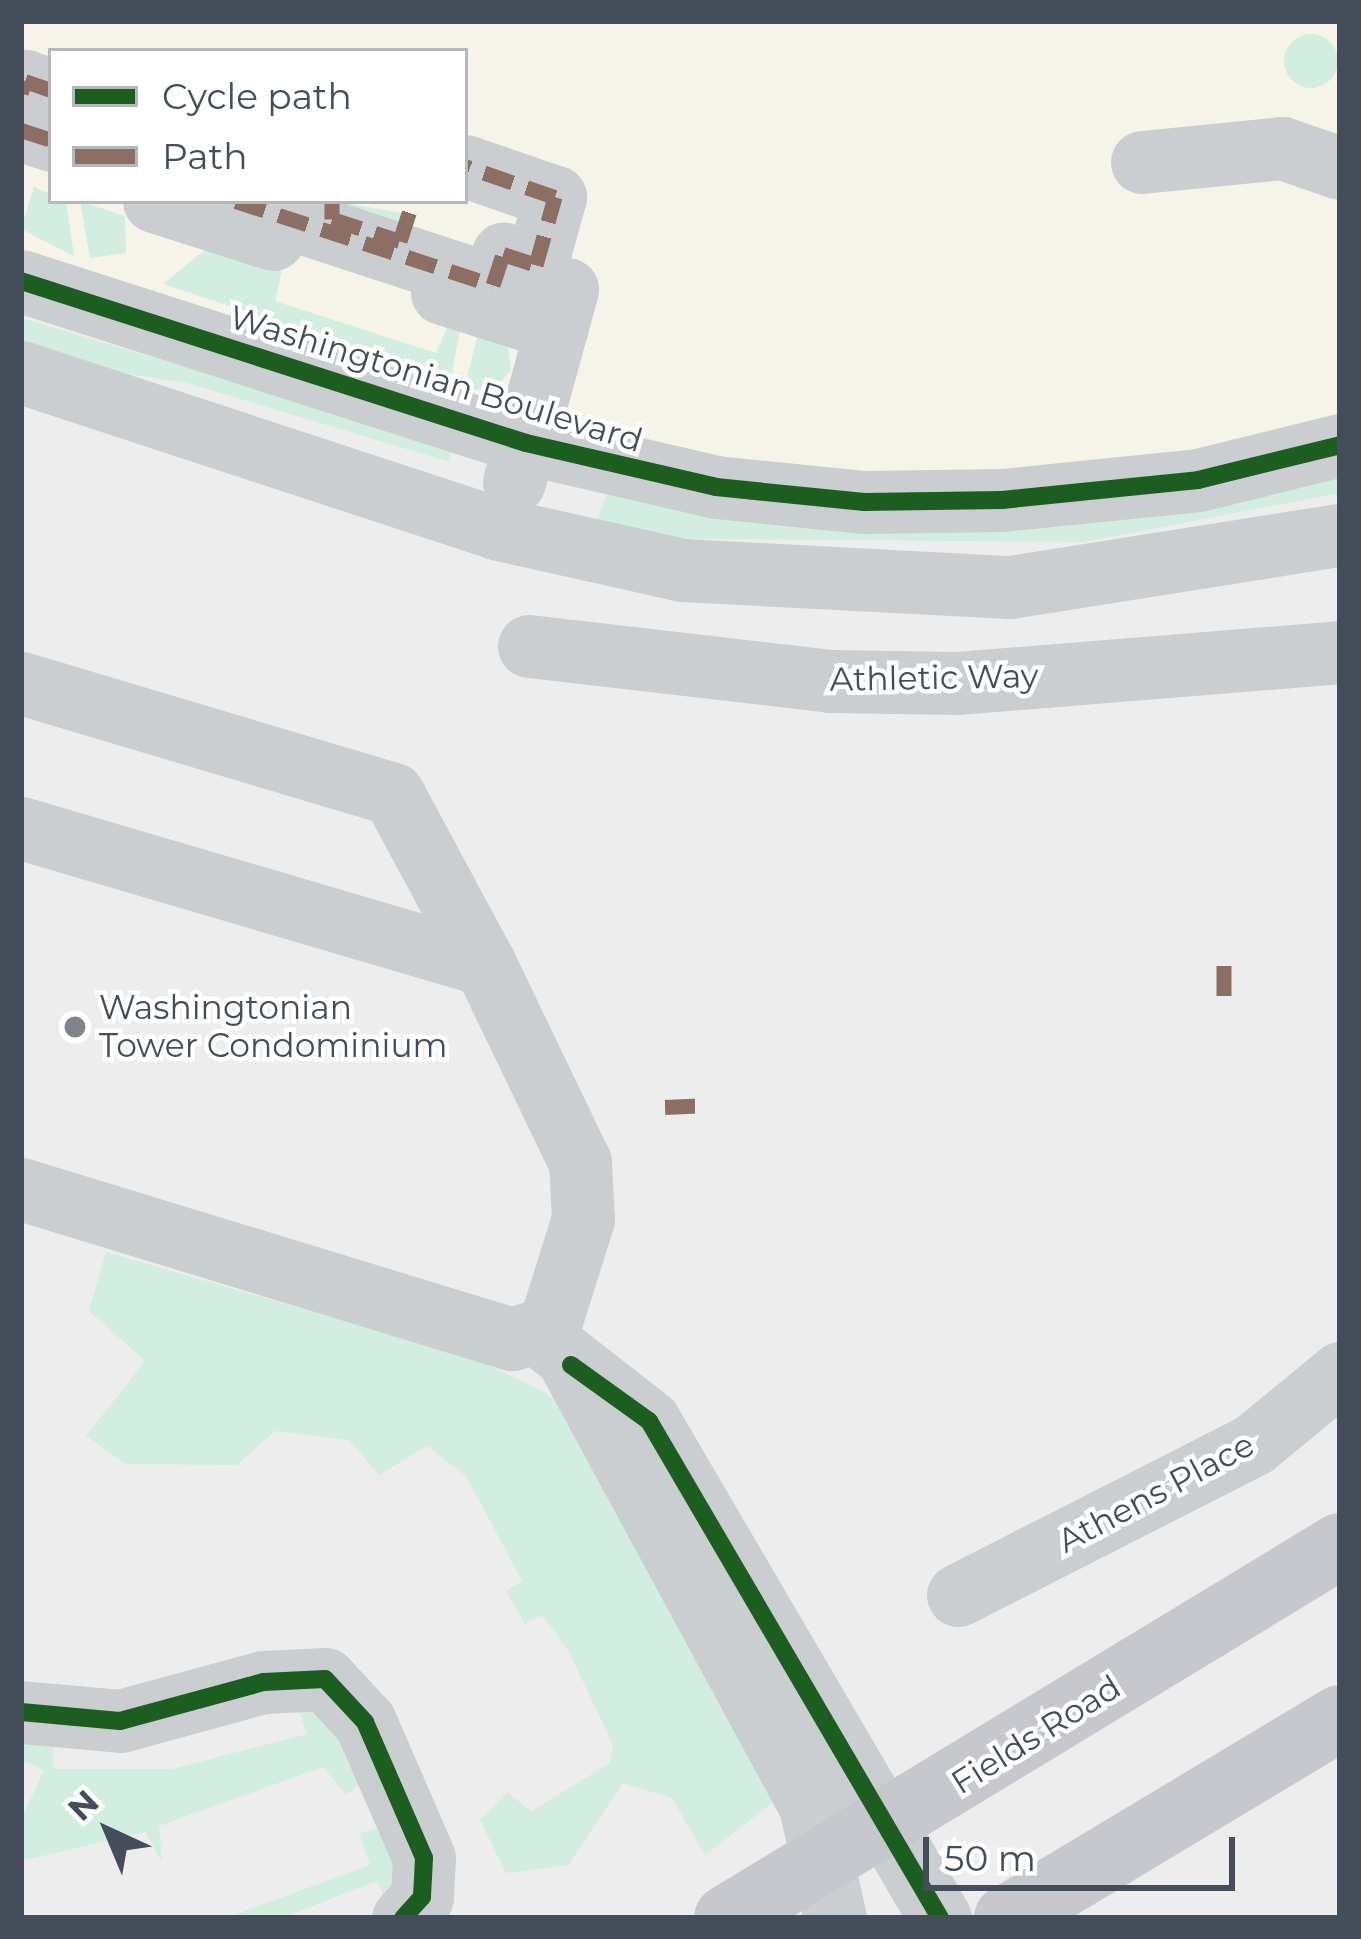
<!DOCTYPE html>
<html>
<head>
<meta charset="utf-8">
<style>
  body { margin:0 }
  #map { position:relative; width:1361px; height:1939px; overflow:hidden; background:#eeeded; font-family:Montserrat,sans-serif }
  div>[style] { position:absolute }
  .commercial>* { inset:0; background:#f6f3e8 }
  .green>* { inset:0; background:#d1eee0 }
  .round { border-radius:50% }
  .minor>* { height:63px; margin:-31.5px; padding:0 31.5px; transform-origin:31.5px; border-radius:31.5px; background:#cbced1 }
  .major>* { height:66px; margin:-33px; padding:0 33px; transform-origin:33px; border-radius:33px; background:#c6c8ce }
  .quiet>* { height:15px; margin-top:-7.5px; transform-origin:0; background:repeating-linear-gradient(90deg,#8d6e63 0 30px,transparent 0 45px) }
  .cycleway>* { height:18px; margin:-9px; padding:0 9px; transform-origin:9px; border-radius:9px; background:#1b5e20 }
  .dots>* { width:33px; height:33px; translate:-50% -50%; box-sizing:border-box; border:6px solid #fff; border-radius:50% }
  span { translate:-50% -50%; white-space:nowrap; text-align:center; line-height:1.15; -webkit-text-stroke:9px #fff; paint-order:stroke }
  .street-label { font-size:33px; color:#444d5a }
  .poi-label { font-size:33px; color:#444d5a }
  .left { translate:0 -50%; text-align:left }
  .frame { position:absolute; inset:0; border:24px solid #444d5a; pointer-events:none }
  .legend { position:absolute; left:48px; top:48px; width:420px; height:156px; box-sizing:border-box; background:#fff; border:3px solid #b4b8bd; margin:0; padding:15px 21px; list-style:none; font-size:36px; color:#444d5a }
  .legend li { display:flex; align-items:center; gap:24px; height:60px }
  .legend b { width:60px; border:3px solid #b4b8bd }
  .north { position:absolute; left:48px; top:1771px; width:120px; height:120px; -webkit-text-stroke:9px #fff; paint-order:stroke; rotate:316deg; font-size:33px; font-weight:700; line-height:48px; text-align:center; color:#444d5a }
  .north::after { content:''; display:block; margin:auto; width:42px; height:54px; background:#444d5a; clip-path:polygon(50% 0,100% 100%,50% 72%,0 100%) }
  .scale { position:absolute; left:923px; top:1837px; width:312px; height:54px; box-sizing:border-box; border:6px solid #444d5a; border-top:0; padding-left:15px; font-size:36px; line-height:42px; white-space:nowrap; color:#444d5a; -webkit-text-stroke:9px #fff; paint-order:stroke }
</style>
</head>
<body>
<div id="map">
  <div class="commercial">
    <div style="clip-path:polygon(evenodd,21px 21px,1340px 21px,1340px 439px,858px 497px,21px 277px,21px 21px,51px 51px,465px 51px,465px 201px,51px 201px,51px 51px)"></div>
  </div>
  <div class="green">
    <div class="round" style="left:1284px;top:34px;width:54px;height:54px"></div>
    <div style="clip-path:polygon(34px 187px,66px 201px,74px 256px,21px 229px)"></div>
    <div style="clip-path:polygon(80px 201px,125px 216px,126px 253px,90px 258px)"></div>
    <div style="clip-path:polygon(332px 201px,409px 214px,400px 241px)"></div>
    <div style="clip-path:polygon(206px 249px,282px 270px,275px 301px,436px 353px,448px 325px,461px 326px,451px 377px,442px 388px,250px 326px,253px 314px,163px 284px)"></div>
    <div style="clip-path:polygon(21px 318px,449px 446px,450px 462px,187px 383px,34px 359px,21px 352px)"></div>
    <div style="clip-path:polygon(479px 330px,508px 347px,511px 369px,498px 386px,463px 392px)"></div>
    <div style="clip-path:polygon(1340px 467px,1340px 493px,1084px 542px,614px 538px,596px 522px,608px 493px)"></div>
    <div style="clip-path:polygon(106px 1252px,476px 1359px,544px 1392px,564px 1408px,785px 1793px,705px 1855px,672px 1798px,623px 1783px,568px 1865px,506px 1873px,480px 1820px,507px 1792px,531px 1811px,610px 1763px,613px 1745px,569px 1652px,542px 1615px,525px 1624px,506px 1591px,522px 1581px,466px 1476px,427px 1446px,379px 1475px,349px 1440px,275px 1431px,237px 1465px,126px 1464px,86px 1436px,145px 1361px,89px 1311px)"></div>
    <div style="clip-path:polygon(326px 1702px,359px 1784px,346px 1795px,323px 1767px,159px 1826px,162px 1862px,145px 1832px,21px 1861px,21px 1820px,44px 1770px,21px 1760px,21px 1742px,53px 1738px,53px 1769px,172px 1769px,307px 1734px,297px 1706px)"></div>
    <div style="clip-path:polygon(382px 1828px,401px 1845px,388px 1905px,377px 1881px,282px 1918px,225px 1918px,370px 1865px,359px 1833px)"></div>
  </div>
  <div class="minor">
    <div style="left:21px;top:93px;width:13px;rotate:-72deg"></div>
    <div style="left:25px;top:81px;width:28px;rotate:19deg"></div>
    <div style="left:21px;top:130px;width:32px;rotate:18deg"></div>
    <div style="left:1142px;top:162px;width:141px;rotate:-5.7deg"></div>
    <div style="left:1282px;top:148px;width:61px;rotate:19deg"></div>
    <div style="left:154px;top:201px;width:125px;rotate:17.7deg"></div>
    <div style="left:236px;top:201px;width:270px;rotate:18.1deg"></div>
    <div style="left:493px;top:285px;width:33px;rotate:-72deg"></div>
    <div style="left:503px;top:254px;width:35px;rotate:18deg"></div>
    <div style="left:536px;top:265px;width:71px;rotate:-74.4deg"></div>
    <div style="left:555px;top:197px;width:95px;rotate:-161deg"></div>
    <div style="left:21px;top:281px;width:530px;rotate:17.79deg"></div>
    <div style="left:526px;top:443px;width:195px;rotate:13deg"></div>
    <div style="left:716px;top:487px;width:149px;rotate:5.8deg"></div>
    <div style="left:864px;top:502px;width:138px;rotate:-0.8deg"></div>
    <div style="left:1002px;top:500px;width:197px;rotate:-5.8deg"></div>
    <div style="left:1198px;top:480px;width:146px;rotate:-13.8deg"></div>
    <div style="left:442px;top:293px;width:120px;rotate:17.5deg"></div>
    <div style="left:21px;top:372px;width:503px;rotate:18.18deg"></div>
    <div style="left:499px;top:529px;width:188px;rotate:12.6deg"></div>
    <div style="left:682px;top:570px;width:328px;rotate:3deg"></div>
    <div style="left:1010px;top:587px;width:334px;rotate:-9deg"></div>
    <div style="left:514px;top:482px;width:200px;rotate:-74.6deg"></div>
    <div style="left:529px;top:646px;width:304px;rotate:6.6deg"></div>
    <div style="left:831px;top:681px;width:126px;rotate:0.9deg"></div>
    <div style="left:957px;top:683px;width:384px;rotate:-4.6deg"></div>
    <div style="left:21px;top:683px;width:388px;rotate:16.6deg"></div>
    <div style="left:393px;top:794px;width:194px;rotate:61.7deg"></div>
    <div style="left:21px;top:828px;width:484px;rotate:16.4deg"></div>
    <div style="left:485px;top:965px;width:219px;rotate:64.3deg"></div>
    <div style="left:580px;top:1162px;width:57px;rotate:87deg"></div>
    <div style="left:583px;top:1219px;width:113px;rotate:107.5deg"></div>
    <div style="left:549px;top:1327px;width:39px;rotate:162deg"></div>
    <div style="left:512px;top:1339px;width:513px;rotate:-163.01deg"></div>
    <div style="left:539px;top:1335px;width:140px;rotate:38deg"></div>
    <div style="left:649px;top:1421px;width:576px;rotate:59.65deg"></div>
    <div style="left:571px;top:1365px;width:502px;rotate:61.54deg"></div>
    <div style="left:810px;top:1806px;width:115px;rotate:77.4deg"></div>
    <div style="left:958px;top:1595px;width:332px;rotate:-27deg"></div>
    <div style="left:1254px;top:1444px;width:112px;rotate:-39.5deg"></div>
    <div style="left:21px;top:1712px;width:99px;rotate:5.2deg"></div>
    <div style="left:120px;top:1721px;width:149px;rotate:-15.2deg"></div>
    <div style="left:264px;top:1682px;width:61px;rotate:-2.8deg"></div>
    <div style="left:325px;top:1679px;width:59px;rotate:47.1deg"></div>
    <div style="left:365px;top:1722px;width:148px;rotate:66.5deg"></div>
    <div style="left:424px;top:1858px;width:39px;rotate:93deg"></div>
    <div style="left:422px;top:1897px;width:28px;rotate:132deg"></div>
  </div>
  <div class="major">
    <div style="left:727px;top:1918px;width:717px;rotate:-31.25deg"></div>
    <div style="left:1007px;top:1918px;width:388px;rotate:-31deg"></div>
  </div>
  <div class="quiet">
    <div style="left:21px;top:93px;width:13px;rotate:-72deg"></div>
    <div style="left:25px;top:81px;width:28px;rotate:19deg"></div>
    <div style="left:21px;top:130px;width:32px;rotate:18deg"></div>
    <div style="left:236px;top:201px;width:270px;rotate:18.1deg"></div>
    <div style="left:493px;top:285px;width:33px;rotate:-72deg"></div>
    <div style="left:503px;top:254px;width:35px;rotate:18deg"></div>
    <div style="left:536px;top:265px;width:71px;rotate:-74.4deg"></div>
    <div style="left:555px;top:197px;width:95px;rotate:-161deg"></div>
    <div style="left:332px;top:201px;width:18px;rotate:90deg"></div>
    <div style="left:332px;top:219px;width:71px;rotate:17.9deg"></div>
    <div style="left:400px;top:241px;width:42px;rotate:-72deg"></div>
    <div style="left:1224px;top:996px;width:39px;rotate:-90deg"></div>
    <div style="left:665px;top:1107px;width:44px;rotate:-2.6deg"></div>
  </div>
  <div class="cycleway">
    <div style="left:21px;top:281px;width:530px;rotate:17.79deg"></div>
    <div style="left:526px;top:443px;width:195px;rotate:13deg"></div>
    <div style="left:716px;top:487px;width:149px;rotate:5.8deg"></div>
    <div style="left:864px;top:502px;width:138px;rotate:-0.8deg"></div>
    <div style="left:1002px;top:500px;width:197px;rotate:-5.8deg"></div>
    <div style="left:1198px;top:480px;width:146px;rotate:-13.8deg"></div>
    <div style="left:571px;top:1365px;width:96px;rotate:35.7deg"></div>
    <div style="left:649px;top:1421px;width:576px;rotate:59.65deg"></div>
    <div style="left:21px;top:1712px;width:99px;rotate:5.2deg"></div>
    <div style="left:120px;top:1721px;width:149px;rotate:-15.2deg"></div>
    <div style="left:264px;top:1682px;width:61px;rotate:-2.8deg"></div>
    <div style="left:325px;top:1679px;width:59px;rotate:47.1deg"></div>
    <div style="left:365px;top:1722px;width:148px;rotate:66.5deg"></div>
    <div style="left:424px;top:1858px;width:39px;rotate:93deg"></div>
    <div style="left:422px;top:1897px;width:28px;rotate:132deg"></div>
  </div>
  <div class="dots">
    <div style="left:75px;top:1027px;background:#80858d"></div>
  </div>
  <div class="street-label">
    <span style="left:436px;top:379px;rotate:17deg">Washingtonian Boulevard</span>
    <span style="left:934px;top:678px;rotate:-1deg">Athletic Way</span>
    <span style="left:1156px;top:1493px;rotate:-28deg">Athens Place</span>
    <span style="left:1036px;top:1735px;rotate:-32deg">Fields Road</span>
  </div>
  <div class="poi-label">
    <span class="left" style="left:99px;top:1027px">Washingtonian<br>Tower Condominium</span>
  </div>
  <div class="frame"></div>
  <ul class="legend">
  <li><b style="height:15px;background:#1b5e20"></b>Cycle path</li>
  <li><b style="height:15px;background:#8d6e63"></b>Path</li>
  </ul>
  <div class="north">N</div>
  <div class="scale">50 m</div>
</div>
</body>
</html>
